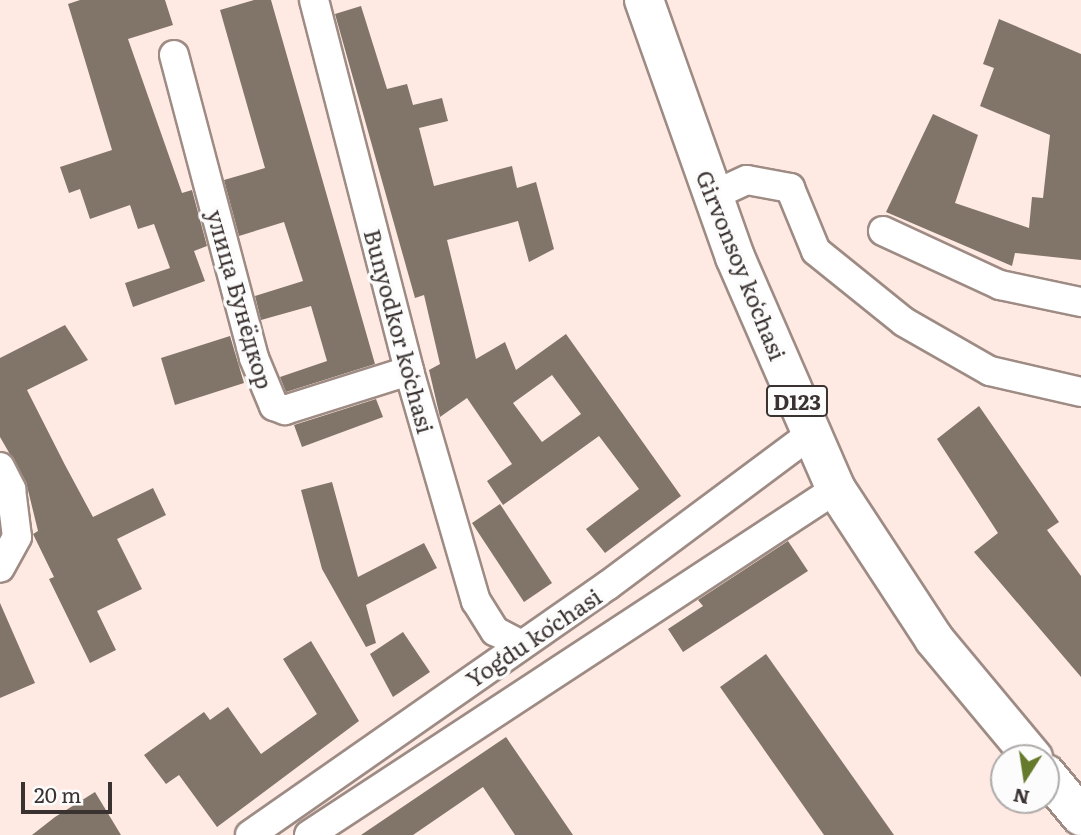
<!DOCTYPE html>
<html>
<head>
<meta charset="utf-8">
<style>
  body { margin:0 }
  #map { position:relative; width:1081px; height:835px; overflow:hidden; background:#feeae3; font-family:Literata,serif }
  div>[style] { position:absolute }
  .building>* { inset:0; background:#807568 }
  .roads { filter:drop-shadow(2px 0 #9d8b84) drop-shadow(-2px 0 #9d8b84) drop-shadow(0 2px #9d8b84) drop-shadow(0 -2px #9d8b84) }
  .minor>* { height:28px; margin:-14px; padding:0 14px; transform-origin:14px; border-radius:14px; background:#fff }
  .primary>* { height:38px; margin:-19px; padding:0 19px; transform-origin:19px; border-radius:19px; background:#fff }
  span { translate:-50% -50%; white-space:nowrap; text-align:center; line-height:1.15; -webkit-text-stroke:7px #fcfcfc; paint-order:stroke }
  .shield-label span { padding:2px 5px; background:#fcfcfc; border:2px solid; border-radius:5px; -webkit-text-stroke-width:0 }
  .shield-label { font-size:21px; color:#3a3230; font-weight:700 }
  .street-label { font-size:23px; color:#3a3230 }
  .north { position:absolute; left:990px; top:744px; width:70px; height:70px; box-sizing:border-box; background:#fcfcfc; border:2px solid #aeabaa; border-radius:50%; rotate:192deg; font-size:19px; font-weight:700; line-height:28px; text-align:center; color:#3a3230 }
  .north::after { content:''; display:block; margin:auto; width:24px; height:32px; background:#667a2b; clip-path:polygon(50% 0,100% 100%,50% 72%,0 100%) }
  .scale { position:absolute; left:21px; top:782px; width:91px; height:32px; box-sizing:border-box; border:4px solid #3a3230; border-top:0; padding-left:9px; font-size:21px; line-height:24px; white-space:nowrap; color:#3a3230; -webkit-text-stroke:5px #fcfcfc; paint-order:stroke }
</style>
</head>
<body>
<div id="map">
  <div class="building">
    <div style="clip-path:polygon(80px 0,165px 0,173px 25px,128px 39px,182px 193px,192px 190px,207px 246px,194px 251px,205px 281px,133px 307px,125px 283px,170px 268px,154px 224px,138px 229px,130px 205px,90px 219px,80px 189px,69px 193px,60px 167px,112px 150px,68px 4px)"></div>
    <div style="clip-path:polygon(254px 0,271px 0,375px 364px,286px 392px,280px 377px,327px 361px,311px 306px,261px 320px,255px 296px,303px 281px,284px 222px,239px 236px,224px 180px,265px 168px,220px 10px)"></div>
    <div style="clip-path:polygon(evenodd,361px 6px,387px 89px,407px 84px,413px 105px,442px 98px,448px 121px,419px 128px,434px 186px,512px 166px,517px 188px,536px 182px,554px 249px,529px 262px,518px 221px,447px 240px,476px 359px,505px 342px,516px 370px,566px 334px,681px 496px,605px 553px,586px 529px,639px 489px,599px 436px,503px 505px,487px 481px,512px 464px,467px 398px,440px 417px,429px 370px,440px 364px,424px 295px,415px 298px,335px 14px,361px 6px,552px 375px,581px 414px,542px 442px,513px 403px,552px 375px)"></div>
    <div style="clip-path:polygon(999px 19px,1081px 54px,1081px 260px,1015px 253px,1012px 266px,886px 212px,933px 114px,978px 135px,955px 203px,1029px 228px,1032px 197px,1043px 198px,1050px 135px,980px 106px,994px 68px,983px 64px)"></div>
    <div style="clip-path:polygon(65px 325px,88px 360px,27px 390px,65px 465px,93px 517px,153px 488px,166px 515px,117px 539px,142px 589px,97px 611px,116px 650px,90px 663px,49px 579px,54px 577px,33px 534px,38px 531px,26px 482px,0 437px,0 358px)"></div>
    <div style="clip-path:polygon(230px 336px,244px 383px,175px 405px,161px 358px)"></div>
    <div style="clip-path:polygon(376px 399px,383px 417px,302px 447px,294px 425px)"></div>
    <div style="clip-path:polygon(979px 406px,1059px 522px,1047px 530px,1081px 576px,1081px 677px,974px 552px,998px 533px,937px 439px)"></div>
    <div style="clip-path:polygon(332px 482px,358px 577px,424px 543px,437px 568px,366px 605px,376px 643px,366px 647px,322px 569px,301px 490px)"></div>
    <div style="clip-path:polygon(500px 504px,552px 583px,524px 602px,472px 523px)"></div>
    <div style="clip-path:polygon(788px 541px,808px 571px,683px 652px,668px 629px,703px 606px,698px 600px)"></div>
    <div style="clip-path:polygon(0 603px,35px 683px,0 698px)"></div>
    <div style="clip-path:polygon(403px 632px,430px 672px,393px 697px,370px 654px)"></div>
    <div style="clip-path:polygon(311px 641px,359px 721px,217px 827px,179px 775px,166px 784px,144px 755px,204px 712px,210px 720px,228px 707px,261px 754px,317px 714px,283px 659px)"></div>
    <div style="clip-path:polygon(766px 654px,894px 835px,824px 835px,720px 687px)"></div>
    <div style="clip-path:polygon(506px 737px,573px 835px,515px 835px,483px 787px,413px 835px,361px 835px)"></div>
    <div style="clip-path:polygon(95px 792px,121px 835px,32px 835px,55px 817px)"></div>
  </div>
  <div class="roads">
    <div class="minor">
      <div style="left:314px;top:0;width:383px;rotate:75.6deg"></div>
      <div style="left:409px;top:371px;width:240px;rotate:73.8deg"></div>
      <div style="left:476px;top:601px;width:36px;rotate:58deg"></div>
      <div style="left:495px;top:631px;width:26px;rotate:28deg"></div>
      <div style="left:174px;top:55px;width:313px;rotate:75.2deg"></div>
      <div style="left:254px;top:358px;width:52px;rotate:67.4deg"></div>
      <div style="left:274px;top:406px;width:12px;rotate:20deg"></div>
      <div style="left:285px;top:410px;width:130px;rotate:-17.5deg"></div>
      <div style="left:712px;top:196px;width:38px;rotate:-25deg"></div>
      <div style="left:747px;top:180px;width:44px;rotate:10.5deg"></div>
      <div style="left:790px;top:188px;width:68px;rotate:67.6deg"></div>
      <div style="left:816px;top:251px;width:113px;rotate:38.9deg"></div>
      <div style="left:904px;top:322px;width:99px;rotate:29.7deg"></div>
      <div style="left:990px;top:371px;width:93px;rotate:13deg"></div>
      <div style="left:883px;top:231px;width:129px;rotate:24.8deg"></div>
      <div style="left:1000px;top:285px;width:83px;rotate:11.9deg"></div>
      <div style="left:0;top:467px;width:25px;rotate:63deg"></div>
      <div style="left:11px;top:489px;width:48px;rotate:82.9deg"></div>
      <div style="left:17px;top:537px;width:35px;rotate:119deg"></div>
      <div style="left:250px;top:835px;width:435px;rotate:-34.9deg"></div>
      <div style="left:607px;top:586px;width:254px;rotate:-36.7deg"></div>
      <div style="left:309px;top:835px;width:630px;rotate:-33.29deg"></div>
    </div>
    <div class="primary">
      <div style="left:644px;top:0;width:273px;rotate:70.5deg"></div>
      <div style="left:735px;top:257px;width:253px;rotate:66.5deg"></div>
      <div style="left:836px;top:489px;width:179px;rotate:56.8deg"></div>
      <div style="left:934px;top:639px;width:155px;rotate:50.2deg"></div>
      <div style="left:1046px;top:774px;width:55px;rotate:50.2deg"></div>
    </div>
  </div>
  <div class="shield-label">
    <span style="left:797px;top:401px">D123</span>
  </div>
  <div class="street-label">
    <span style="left:742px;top:265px;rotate:68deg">Girvonsoy koʻchasi</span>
    <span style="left:241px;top:299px;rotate:74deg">улица Бунёдкор</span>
    <span style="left:400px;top:331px;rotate:75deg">Bunyodkor koʻchasi</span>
    <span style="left:533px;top:637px;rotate:-34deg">Yogʻdu koʻchasi</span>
  </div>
  <div class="north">N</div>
  <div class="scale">20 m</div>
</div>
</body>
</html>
